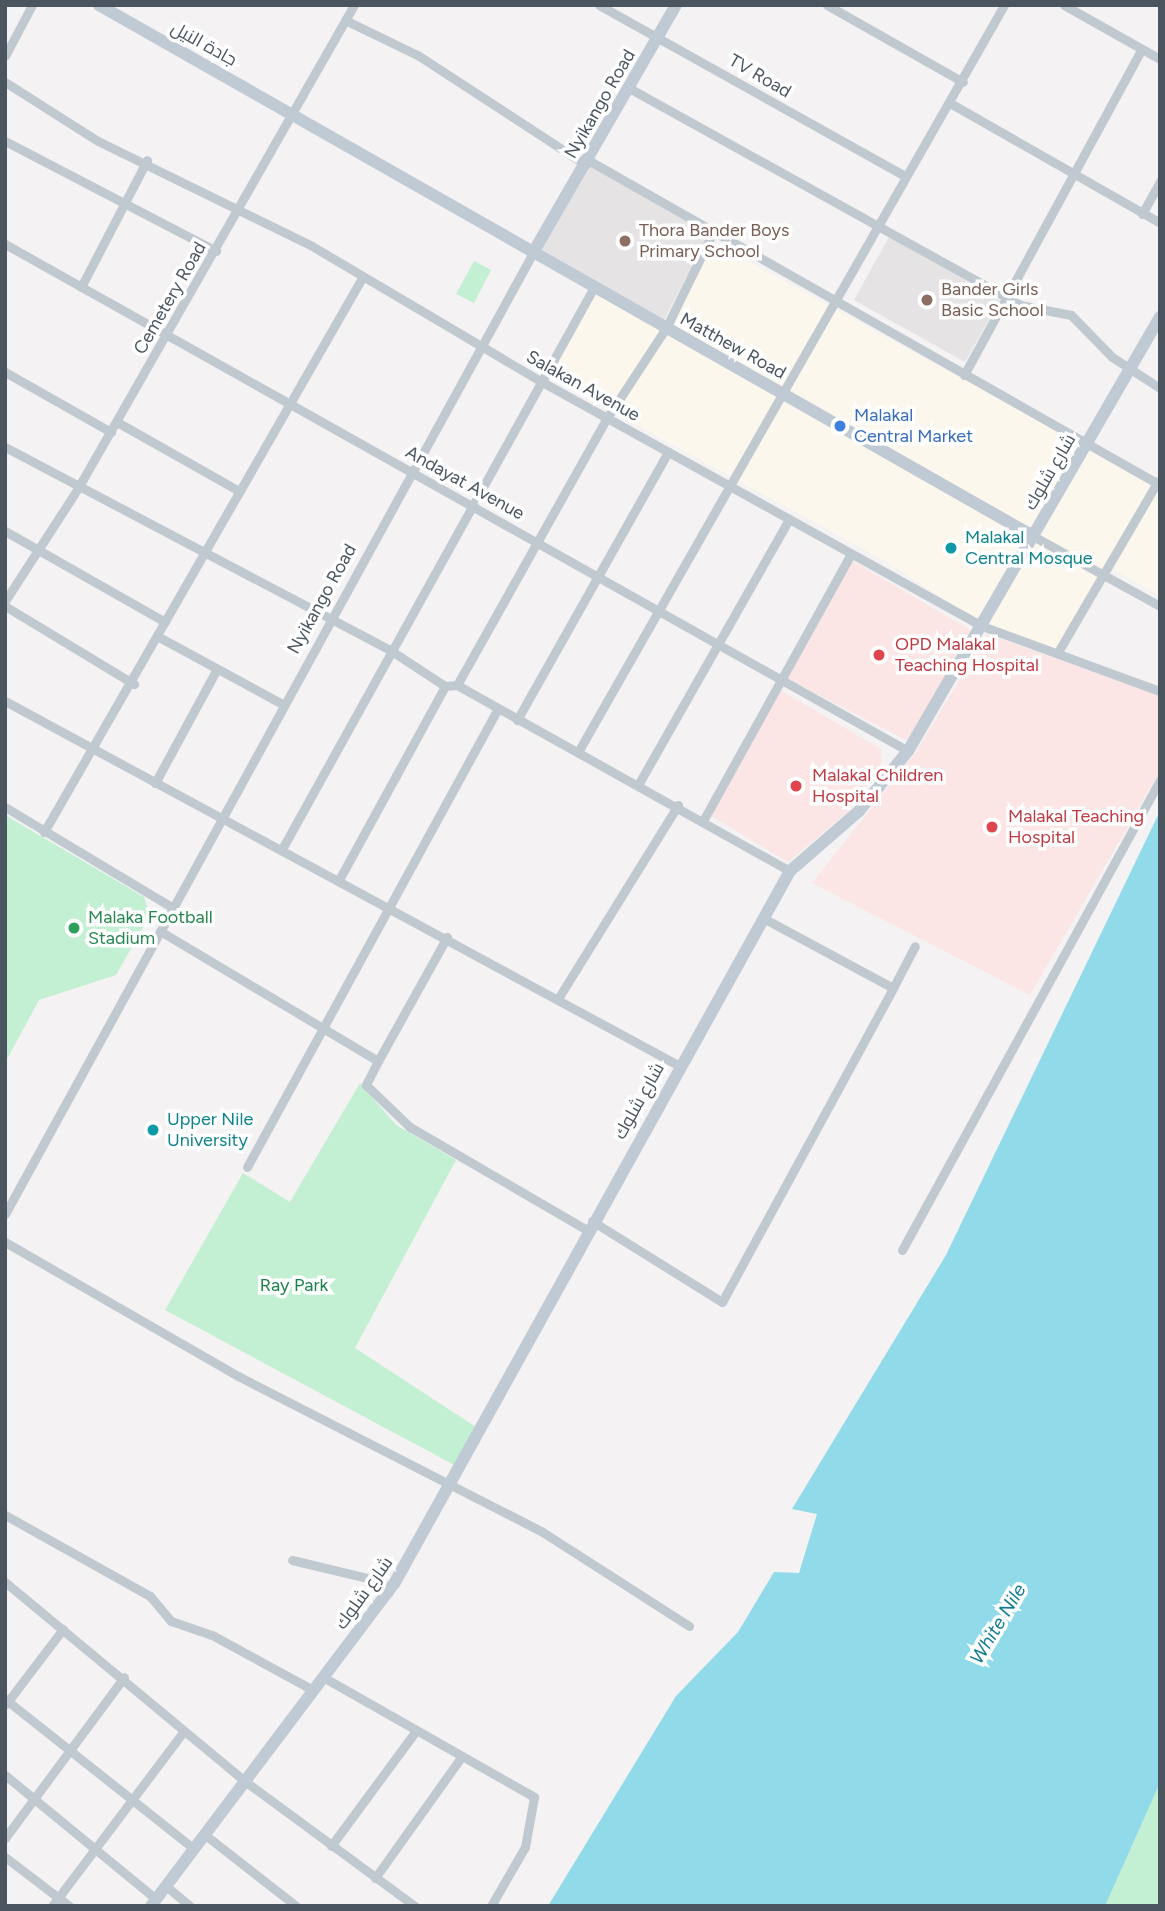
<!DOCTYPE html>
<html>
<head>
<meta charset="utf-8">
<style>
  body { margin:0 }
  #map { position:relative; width:1165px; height:1911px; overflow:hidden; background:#f4f2f2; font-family:Figtree,Cairo,sans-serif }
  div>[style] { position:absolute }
  .commercial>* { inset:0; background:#fcf7ed }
  .education>* { inset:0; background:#e5e3e4 }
  .medical>* { inset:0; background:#fbe6e5 }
  .green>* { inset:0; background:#c3efd2 }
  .water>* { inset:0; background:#91daea }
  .street>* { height:9px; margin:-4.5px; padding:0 4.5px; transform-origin:4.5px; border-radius:4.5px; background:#c0c9d0 }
  .secondary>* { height:12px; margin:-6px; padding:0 6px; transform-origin:6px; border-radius:6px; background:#c0cad4 }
  .dots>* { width:19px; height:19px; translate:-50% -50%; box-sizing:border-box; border:4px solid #fff; border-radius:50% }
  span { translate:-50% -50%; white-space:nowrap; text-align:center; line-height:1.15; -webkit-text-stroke:7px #fff; paint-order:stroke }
  .street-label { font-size:18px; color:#4a555f }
  .education-label { font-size:18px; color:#785e54 }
  .left { translate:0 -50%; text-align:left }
  .shop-label { font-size:18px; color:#366cbe }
  .culture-label { font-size:18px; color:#0d838f }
  .health-label { font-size:18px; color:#be3a42 }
  .leisure-label { font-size:18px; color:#27864d }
  .park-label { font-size:18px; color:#1a804a }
  .water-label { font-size:19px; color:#107c94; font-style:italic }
  .frame { position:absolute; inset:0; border:7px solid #4a555f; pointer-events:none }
</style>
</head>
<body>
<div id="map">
  <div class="commercial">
    <div style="clip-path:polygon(713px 242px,1160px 488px,1160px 596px,1109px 567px,1059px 650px,978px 621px,885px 561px,551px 378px,593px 293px,662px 328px)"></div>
  </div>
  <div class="education">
    <div style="clip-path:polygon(589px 165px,709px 233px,664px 320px,541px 249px)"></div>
    <div style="clip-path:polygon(889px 237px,1000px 300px,965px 362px,854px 300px)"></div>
  </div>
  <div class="medical">
    <div style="clip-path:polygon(851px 560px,972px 631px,908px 741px,786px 678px)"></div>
    <div style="clip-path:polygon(987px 634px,1160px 696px,1160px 771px,1030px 995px,812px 883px,916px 752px)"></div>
    <div style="clip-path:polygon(780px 690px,881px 749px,882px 762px,850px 810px,788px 862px,710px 815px)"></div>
  </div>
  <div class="green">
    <div style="clip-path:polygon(474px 261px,491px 270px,474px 303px,456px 294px)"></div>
    <div style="clip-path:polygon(5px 815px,144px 897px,150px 915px,116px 975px,39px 1000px,5px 1063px)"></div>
    <div style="clip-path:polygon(360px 1083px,396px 1125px,456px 1160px,355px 1348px,479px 1429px,458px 1467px,165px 1310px,243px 1173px,290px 1202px)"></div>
    <div style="clip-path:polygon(1160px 1783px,1160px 1906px,1105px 1906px)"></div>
  </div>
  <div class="water">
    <div style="clip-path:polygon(1160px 811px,1160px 1783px,1105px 1906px,548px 1906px,676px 1696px,738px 1632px,774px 1572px,799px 1573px,817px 1514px,792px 1509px,946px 1255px)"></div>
  </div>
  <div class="street">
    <div style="left:599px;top:5px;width:351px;rotate:29.2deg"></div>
    <div style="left:827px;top:5px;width:156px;rotate:29.5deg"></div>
    <div style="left:1064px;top:5px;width:110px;rotate:29.4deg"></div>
    <div style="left:345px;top:20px;width:82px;rotate:25.9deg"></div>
    <div style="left:419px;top:56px;width:199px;rotate:33.1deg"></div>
    <div style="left:5px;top:56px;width:58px;rotate:-62.1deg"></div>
    <div style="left:5px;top:82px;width:110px;rotate:32.4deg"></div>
    <div style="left:98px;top:141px;width:238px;rotate:26.1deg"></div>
    <div style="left:312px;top:246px;width:269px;rotate:30.6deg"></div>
    <div style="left:544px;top:383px;width:501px;rotate:29.02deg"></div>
    <div style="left:982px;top:626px;width:189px;rotate:20.1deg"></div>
    <div style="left:629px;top:88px;width:447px;rotate:29deg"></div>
    <div style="left:1020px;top:305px;width:52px;rotate:11.1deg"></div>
    <div style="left:1071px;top:315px;width:59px;rotate:45.7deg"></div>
    <div style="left:1112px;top:357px;width:57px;rotate:32.9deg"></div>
    <div style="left:950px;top:103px;width:242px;rotate:29.7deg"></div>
    <div style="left:5px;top:141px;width:238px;rotate:27.5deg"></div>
    <div style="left:588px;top:160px;width:658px;rotate:29.6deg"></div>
    <div style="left:1142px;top:214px;width:38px;rotate:-61deg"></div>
    <div style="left:5px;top:244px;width:1036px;rotate:29.31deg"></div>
    <div style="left:81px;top:287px;width:143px;rotate:-62.5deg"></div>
    <div style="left:5px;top:372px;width:122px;rotate:29.5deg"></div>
    <div style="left:964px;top:375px;width:371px;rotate:-61.4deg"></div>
    <div style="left:117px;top:422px;width:140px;rotate:29.5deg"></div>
    <div style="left:5px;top:447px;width:439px;rotate:27.8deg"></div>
    <div style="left:393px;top:652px;width:62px;rotate:33.2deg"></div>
    <div style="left:445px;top:686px;width:12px;rotate:-5deg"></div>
    <div style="left:457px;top:685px;width:381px;rotate:29.2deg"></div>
    <div style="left:5px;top:531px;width:184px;rotate:29.6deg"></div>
    <div style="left:1033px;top:536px;width:145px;rotate:28.9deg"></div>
    <div style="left:5px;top:601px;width:135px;rotate:-57.1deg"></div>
    <div style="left:78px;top:488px;width:556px;rotate:-60.26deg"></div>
    <div style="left:5px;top:606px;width:151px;rotate:31.2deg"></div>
    <div style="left:157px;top:636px;width:142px;rotate:28.5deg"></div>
    <div style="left:1058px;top:652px;width:198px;rotate:-59.7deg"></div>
    <div style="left:457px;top:685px;width:306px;rotate:-60.7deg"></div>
    <div style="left:607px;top:418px;width:108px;rotate:-56.8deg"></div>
    <div style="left:666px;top:328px;width:109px;rotate:-63.9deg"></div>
    <div style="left:5px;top:701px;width:765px;rotate:28.41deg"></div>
    <div style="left:517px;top:720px;width:308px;rotate:-60.6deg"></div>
    <div style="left:578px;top:752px;width:860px;rotate:-60.3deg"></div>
    <div style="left:155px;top:783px;width:130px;rotate:-61.5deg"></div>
    <div style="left:638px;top:785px;width:306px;rotate:-60.4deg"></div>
    <div style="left:5px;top:807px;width:196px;rotate:31deg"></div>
    <div style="left:704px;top:819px;width:301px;rotate:-61deg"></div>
    <div style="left:44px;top:832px;width:639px;rotate:-60.14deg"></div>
    <div style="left:282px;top:849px;width:643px;rotate:-60.96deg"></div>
    <div style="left:340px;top:878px;width:219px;rotate:-61.3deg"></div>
    <div style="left:765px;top:919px;width:145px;rotate:28.3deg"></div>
    <div style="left:893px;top:988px;width:47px;rotate:-62.4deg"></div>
    <div style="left:160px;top:931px;width:254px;rotate:30.8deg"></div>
    <div style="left:378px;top:1061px;width:27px;rotate:117deg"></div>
    <div style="left:366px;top:1085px;width:61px;rotate:43.7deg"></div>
    <div style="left:410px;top:1127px;width:205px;rotate:30.2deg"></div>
    <div style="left:559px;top:997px;width:226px;rotate:-58.2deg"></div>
    <div style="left:378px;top:1061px;width:142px;rotate:-60.9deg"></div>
    <div style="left:247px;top:1167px;width:519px;rotate:-61.31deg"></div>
    <div style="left:5px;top:1214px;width:1099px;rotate:-61.22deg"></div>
    <div style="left:592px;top:1221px;width:153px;rotate:31.9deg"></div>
    <div style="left:722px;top:1302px;width:358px;rotate:-61.4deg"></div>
    <div style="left:5px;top:1242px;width:269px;rotate:29.9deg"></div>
    <div style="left:238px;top:1376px;width:340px;rotate:27.1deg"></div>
    <div style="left:541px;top:1531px;width:176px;rotate:32.7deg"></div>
    <div style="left:902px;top:1250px;width:536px;rotate:-61.24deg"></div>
    <div style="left:5px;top:1515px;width:166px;rotate:29.2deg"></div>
    <div style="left:150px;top:1596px;width:33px;rotate:50deg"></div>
    <div style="left:171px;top:1621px;width:43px;rotate:18.9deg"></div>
    <div style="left:212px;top:1635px;width:115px;rotate:28.6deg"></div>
    <div style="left:292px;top:1560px;width:77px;rotate:13.5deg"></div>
    <div style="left:367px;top:1578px;width:26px;rotate:32deg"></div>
    <div style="left:5px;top:1582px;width:313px;rotate:39.7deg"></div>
    <div style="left:246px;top:1782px;width:210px;rotate:36.3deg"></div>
    <div style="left:323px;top:1677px;width:243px;rotate:29.6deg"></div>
    <div style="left:534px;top:1797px;width:51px;rotate:100.2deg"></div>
    <div style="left:525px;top:1847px;width:68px;rotate:120deg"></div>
    <div style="left:5px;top:1699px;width:241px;rotate:38.4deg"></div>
    <div style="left:6px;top:1704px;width:94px;rotate:-52.8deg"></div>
    <div style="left:5px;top:1775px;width:195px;rotate:39.4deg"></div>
    <div style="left:204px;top:1834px;width:117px;rotate:38deg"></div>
    <div style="left:5px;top:1838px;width:200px;rotate:-53.5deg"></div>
    <div style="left:331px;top:1846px;width:142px;rotate:-53.6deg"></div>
    <div style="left:5px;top:1857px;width:81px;rotate:37.4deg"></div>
    <div style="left:375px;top:1878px;width:146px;rotate:-54.5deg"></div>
    <div style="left:166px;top:1886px;width:31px;rotate:40deg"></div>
    <div style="left:52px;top:1906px;width:219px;rotate:-53deg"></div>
  </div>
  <div class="secondary">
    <div style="left:99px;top:5px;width:1074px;rotate:29.62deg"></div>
    <div style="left:534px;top:251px;width:284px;rotate:-60deg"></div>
    <div style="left:151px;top:1906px;width:403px;rotate:-53deg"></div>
    <div style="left:394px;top:1584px;width:816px;rotate:-60.95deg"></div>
    <div style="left:790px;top:871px;width:91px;rotate:-41deg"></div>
    <div style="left:859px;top:811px;width:77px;rotate:-50.8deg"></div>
    <div style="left:908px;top:751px;width:502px;rotate:-59.86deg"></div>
  </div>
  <div class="dots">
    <div style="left:625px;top:241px;background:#8d6e63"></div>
    <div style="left:927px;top:300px;background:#8d6e63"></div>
    <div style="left:840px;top:426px;background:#3f7fe0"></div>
    <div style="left:951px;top:548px;background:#0f9aa8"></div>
    <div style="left:879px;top:655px;background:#e0444e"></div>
    <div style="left:796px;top:786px;background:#e0444e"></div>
    <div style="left:992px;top:827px;background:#e0444e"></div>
    <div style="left:74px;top:928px;background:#2e9e5b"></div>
    <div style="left:153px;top:1130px;background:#0f9aa8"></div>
  </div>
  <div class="street-label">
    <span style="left:204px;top:44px;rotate:29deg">جادة النيل</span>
    <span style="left:760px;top:76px;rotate:30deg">TV Road</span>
    <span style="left:600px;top:104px;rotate:-60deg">Nyikango Road</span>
    <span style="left:170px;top:298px;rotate:-60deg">Cemetery Road</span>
    <span style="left:733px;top:346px;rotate:29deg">Matthew Road</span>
    <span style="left:583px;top:386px;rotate:29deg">Salakan Avenue</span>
    <span style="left:1050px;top:472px;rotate:-60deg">شارع شلوك</span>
    <span style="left:465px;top:483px;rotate:29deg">Andayat Avenue</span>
    <span style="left:322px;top:599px;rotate:-61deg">Nyikango Road</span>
    <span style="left:639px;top:1101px;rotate:-61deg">شارع شلوك</span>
    <span style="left:364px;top:1593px;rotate:-54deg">شارع شلوك</span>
  </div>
  <div class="education-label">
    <span class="left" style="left:639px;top:241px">Thora Bander Boys<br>Primary School</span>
    <span class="left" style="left:941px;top:300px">Bander Girls<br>Basic School</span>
  </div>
  <div class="shop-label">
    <span class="left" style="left:854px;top:426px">Malakal<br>Central Market</span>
  </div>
  <div class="culture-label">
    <span class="left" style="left:965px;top:548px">Malakal<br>Central Mosque</span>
    <span class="left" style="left:167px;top:1130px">Upper Nile<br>University</span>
  </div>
  <div class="health-label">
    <span class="left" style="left:895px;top:655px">OPD Malakal<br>Teaching Hospital</span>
    <span class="left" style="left:812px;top:786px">Malakal Children<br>Hospital</span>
    <span class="left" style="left:1008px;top:827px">Malakal Teaching<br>Hospital</span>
  </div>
  <div class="leisure-label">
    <span class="left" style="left:88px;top:928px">Malaka Football<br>Stadium</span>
  </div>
  <div class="park-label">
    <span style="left:294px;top:1285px">Ray Park</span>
  </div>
  <div class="water-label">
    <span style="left:998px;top:1624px;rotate:-59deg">White Nile</span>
  </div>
  <div class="frame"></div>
</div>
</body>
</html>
